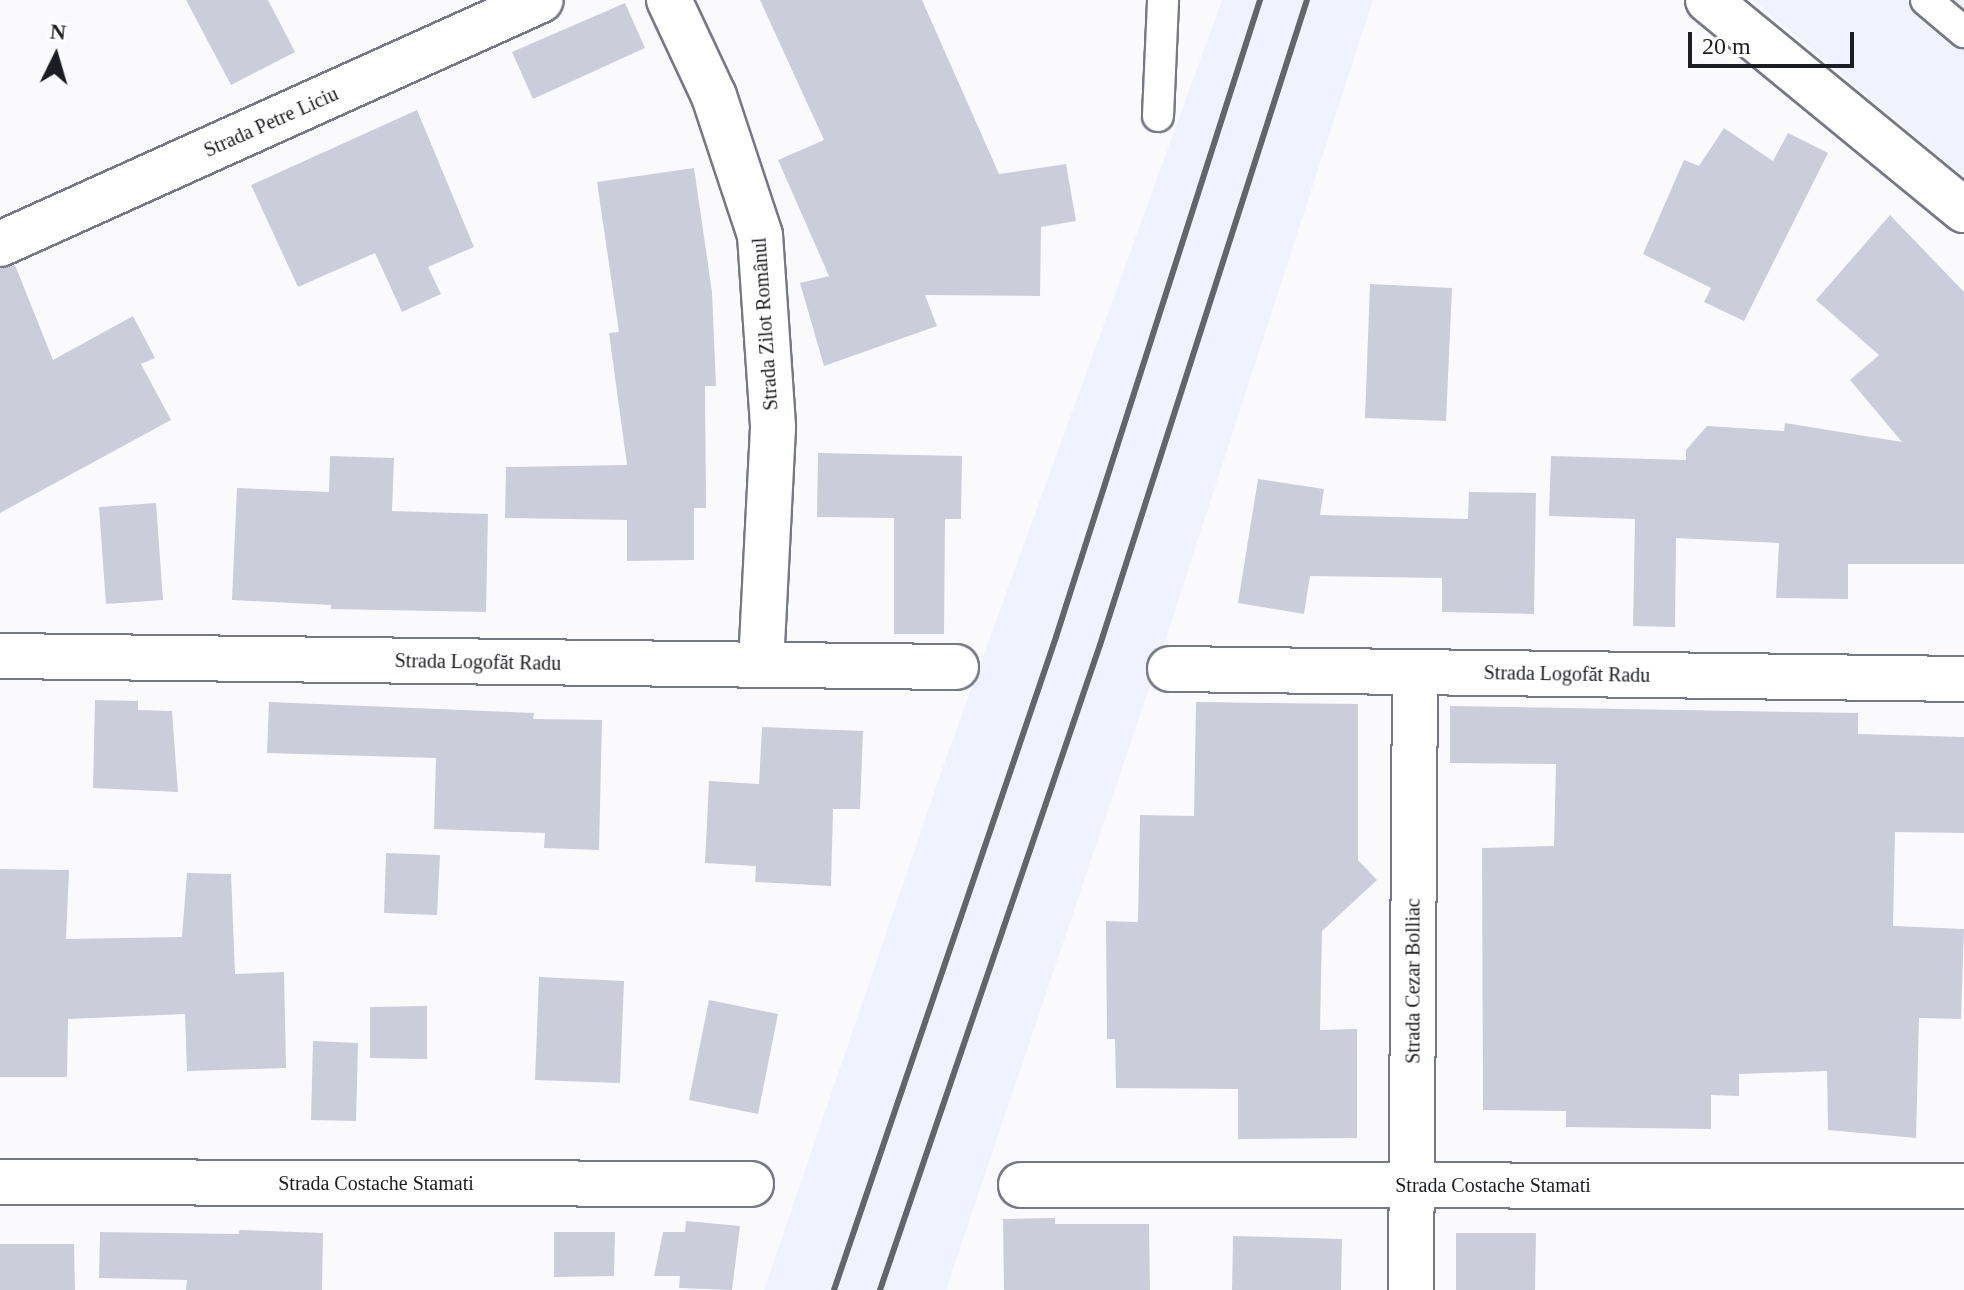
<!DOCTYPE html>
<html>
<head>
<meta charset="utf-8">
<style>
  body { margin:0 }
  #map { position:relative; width:1964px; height:1290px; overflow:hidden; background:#fafafd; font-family:"Times New Roman",serif }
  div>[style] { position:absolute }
  .built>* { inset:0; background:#f0f2ff }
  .building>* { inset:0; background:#cbcddb }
  .roads { filter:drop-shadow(2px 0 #767884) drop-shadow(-2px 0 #767884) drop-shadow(0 2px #767884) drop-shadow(0 -2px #767884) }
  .service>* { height:30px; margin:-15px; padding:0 15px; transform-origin:15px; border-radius:15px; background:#fff }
  .minor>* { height:44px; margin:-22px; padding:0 22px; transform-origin:22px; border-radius:22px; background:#fff }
  .tertiary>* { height:44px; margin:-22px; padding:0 22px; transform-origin:22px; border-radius:22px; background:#fff }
  .rail>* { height:6px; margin:-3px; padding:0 3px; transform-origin:3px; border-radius:3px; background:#646569 }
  span { translate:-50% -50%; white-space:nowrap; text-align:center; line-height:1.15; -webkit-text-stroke:8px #fff; paint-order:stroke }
  .street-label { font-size:20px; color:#1c1d22 }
  .north { position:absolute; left:16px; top:16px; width:80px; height:80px; -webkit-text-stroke:6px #fff; paint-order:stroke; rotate:5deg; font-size:22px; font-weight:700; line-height:32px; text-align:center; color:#1c1d22 }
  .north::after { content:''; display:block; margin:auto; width:28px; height:36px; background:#1c1d22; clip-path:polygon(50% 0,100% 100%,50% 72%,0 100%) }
  .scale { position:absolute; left:1688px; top:32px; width:166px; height:36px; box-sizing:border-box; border:4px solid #1c1d22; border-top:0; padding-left:10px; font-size:24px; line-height:28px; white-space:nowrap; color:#1c1d22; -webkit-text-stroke:6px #fff; paint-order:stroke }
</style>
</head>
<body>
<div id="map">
  <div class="built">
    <div style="clip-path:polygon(1222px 0,1373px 0,1170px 626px,946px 1290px,764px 1290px,945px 761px)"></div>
    <div style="clip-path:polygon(1753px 0,1964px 0,1964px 177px)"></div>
  </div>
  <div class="building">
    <div style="clip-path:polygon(186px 0,268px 0,295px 52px,231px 85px)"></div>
    <div style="clip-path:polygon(760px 0,922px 0,999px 174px,1066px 164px,1076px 221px,1041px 227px,1040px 296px,925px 295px,937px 326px,824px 366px,800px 283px,829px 276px,778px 160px,824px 140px)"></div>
    <div style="clip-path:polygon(625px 3px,645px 48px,533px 99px,512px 52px)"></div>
    <div style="clip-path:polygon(417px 110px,474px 247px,428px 267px,441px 294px,402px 312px,375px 253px,298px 287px,251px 185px)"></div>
    <div style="clip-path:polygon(1724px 128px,1773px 161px,1788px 133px,1828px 153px,1744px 321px,1704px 302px,1711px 288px,1643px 254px,1684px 160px,1699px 166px)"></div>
    <div style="clip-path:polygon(694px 168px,712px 292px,716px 386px,705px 386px,706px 508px,694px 508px,694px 560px,627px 561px,627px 520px,505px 518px,506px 467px,627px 465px,609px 333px,619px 332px,597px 182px)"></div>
    <div style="clip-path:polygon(1890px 215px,1964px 292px,1964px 564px,1848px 564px,1848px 599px,1776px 598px,1779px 543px,1676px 538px,1675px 627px,1633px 626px,1635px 519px,1549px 516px,1551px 456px,1686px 460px,1686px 450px,1707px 426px,1784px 431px,1785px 423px,1902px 442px,1850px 380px,1879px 355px,1816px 300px)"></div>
    <div style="clip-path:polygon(15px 265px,53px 360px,133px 316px,155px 358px,141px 364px,171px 420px,0 513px,0 269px)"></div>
    <div style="clip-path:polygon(1370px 284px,1452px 288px,1446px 421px,1365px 418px)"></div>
    <div style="clip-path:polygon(818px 453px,962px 456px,961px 519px,945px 519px,944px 634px,894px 634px,894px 518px,817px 517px)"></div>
    <div style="clip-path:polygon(330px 456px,394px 458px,392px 511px,488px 514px,486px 612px,331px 609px,331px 605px,232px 600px,237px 488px,329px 492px)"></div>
    <div style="clip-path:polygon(1258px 479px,1324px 489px,1320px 515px,1468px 519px,1469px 492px,1536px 493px,1534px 614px,1442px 612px,1442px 578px,1310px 576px,1304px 614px,1238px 603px)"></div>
    <div style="clip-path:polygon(156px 503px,163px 600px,106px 604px,99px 507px)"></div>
    <div style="clip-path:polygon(95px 700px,138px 701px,138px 710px,172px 711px,178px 792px,93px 788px)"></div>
    <div style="clip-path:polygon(269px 702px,534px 713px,533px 719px,602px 720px,599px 850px,544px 848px,545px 833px,434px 829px,436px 758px,267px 753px)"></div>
    <div style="clip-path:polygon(1196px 702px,1358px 704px,1358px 860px,1377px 880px,1322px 931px,1320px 1030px,1357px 1029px,1357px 1138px,1238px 1139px,1238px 1089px,1116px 1088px,1115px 1039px,1107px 1039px,1106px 921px,1138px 922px,1140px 815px,1194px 816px)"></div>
    <div style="clip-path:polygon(1450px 706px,1858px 713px,1858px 734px,1964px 737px,1964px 833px,1895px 832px,1893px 926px,1964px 929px,1961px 1019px,1919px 1018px,1916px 1138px,1828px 1130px,1827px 1071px,1739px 1074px,1739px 1096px,1711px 1095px,1711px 1129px,1566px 1127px,1566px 1111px,1483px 1110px,1482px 848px,1554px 846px,1556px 764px,1450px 763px)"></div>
    <div style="clip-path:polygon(762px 727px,863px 731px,860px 809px,833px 809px,831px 886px,755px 882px,756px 866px,705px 863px,709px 781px,759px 784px)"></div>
    <div style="clip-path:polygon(386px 853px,440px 855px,437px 915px,384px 913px)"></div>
    <div style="clip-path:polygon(0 869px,69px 870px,66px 939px,182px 937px,187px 873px,231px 874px,235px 974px,284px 972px,286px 1068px,187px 1071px,185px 1014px,68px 1019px,67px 1077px,0 1077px)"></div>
    <div style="clip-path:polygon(539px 977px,624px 981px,620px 1083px,535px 1080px)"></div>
    <div style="clip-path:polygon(709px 1000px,778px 1014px,758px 1114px,689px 1100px)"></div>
    <div style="clip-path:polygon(427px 1006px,427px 1059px,370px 1058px,370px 1007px)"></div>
    <div style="clip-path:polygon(313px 1041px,358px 1043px,356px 1121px,311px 1120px)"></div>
    <div style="clip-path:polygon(1055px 1218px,1055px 1224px,1149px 1224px,1150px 1290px,1004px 1290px,1003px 1219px)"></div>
    <div style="clip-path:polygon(686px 1221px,740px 1226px,732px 1290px,679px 1288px,680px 1276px,654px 1276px,663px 1232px,685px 1232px)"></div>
    <div style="clip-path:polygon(239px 1230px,323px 1233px,322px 1290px,186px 1290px,187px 1280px,99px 1278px,100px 1232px,239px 1234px)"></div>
    <div style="clip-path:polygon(554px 1232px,615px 1232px,614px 1276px,554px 1277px)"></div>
    <div style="clip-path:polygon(1456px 1233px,1536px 1233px,1535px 1290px,1456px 1290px)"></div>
    <div style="clip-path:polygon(1233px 1236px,1342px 1239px,1341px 1290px,1232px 1290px)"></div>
    <div style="clip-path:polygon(0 1244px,74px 1244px,75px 1290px,0 1290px)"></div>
  </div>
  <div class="roads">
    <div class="service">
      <div style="left:1926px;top:0;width:50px;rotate:40.1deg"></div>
      <div style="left:1158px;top:116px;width:116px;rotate:-87.5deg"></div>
    </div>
    <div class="minor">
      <div style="left:669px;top:0;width:106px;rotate:64.9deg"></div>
      <div style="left:714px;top:96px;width:146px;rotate:71.7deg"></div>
      <div style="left:760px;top:235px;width:193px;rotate:86.1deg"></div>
      <div style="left:773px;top:428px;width:237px;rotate:92.9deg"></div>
      <div style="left:0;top:244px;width:593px;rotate:-24.28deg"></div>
      <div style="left:0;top:656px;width:956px;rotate:0.66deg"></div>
      <div style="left:1170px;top:669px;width:794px;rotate:0.72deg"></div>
      <div style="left:0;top:1182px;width:751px;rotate:0.15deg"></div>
      <div style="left:1021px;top:1185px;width:943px;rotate:0.06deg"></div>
      <div style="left:1411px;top:1290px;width:618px;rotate:-89.63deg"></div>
    </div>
    <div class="tertiary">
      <div style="left:1708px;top:0;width:331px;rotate:39.4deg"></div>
    </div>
  </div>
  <div class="rail">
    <div style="left:834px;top:1290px;width:690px;rotate:-71.22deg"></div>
    <div style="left:1056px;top:637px;width:669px;rotate:-72.24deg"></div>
    <div style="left:880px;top:1290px;width:681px;rotate:-71.17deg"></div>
    <div style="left:1100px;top:645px;width:677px;rotate:-72.21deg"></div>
  </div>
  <div class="street-label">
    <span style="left:271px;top:122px;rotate:-24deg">Strada Petre Liciu</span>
    <span style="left:765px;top:324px;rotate:-94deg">Strada Zilot Românul</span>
    <span style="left:478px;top:662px;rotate:1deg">Strada Logofăt Radu</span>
    <span style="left:1567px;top:674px;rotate:1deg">Strada Logofăt Radu</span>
    <span style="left:1413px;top:981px;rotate:-90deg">Strada Cezar Bolliac</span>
    <span style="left:376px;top:1183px">Strada Costache Stamati</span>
    <span style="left:1493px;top:1185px">Strada Costache Stamati</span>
  </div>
  <div class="north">N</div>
  <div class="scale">20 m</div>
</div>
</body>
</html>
